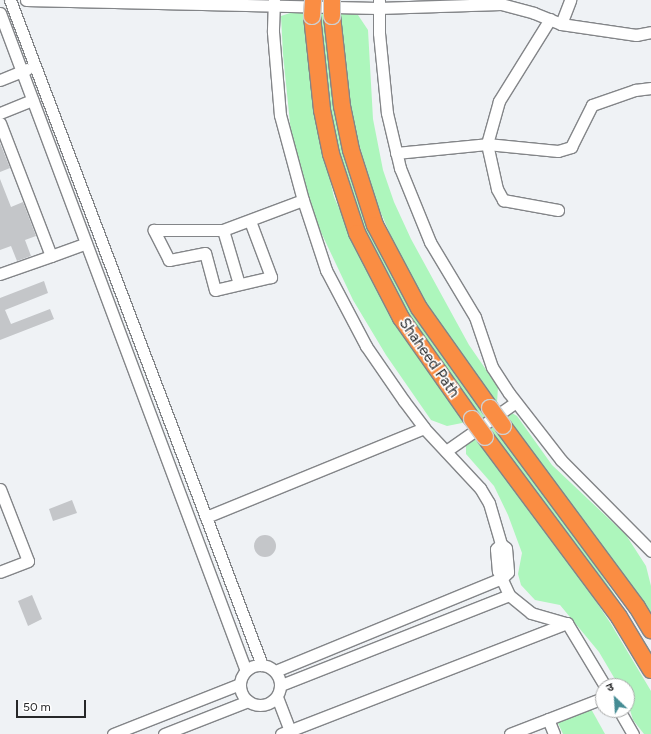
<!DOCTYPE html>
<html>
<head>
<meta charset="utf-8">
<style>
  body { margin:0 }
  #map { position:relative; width:651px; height:734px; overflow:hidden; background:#eff2f5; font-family:Figtree,"Noto Sans Devanagari",sans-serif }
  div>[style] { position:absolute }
  .green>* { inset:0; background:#adf6bc }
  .building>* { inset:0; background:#c4c6c9 }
  .round { border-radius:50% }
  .roads { filter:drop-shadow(1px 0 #838588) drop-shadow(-1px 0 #838588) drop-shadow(0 1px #838588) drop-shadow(0 -1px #838588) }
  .minor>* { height:11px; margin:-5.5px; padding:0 5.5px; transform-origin:5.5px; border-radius:5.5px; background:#fff }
  .minor>.ring { margin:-5.5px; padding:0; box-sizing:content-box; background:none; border:11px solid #fff; border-radius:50% }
  .highway>* { height:16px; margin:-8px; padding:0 8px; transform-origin:8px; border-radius:8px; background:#fa8d43 }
  .bridges { filter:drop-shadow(1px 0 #cfcfd0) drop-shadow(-1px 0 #cfcfd0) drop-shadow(0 1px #cfcfd0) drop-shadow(0 -1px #cfcfd0) }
  .highway-bridge>* { height:16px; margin:-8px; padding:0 8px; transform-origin:8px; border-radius:8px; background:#fa8d43 }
  span { translate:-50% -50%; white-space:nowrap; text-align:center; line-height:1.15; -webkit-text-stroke:3.5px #fff; paint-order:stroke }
  .street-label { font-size:15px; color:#262728 }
  .north { position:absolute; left:595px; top:678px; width:40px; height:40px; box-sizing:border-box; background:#fff; border:1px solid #a8a9a9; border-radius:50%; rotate:335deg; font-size:11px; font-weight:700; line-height:16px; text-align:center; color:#262728 }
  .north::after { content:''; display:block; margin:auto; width:14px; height:18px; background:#458c94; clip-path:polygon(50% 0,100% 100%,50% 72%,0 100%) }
  .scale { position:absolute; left:16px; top:700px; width:70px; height:18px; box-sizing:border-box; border:2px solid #262728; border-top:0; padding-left:5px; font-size:12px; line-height:14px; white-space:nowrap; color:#262728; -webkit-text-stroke:3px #fff; paint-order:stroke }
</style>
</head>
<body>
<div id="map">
  <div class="green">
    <div style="clip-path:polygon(305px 8px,313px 107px,334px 197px,375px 287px,405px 335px,467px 422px,447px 426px,431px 420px,386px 355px,353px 300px,319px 228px,292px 143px,283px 54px,281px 16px)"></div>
    <div style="clip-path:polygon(340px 11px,358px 15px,368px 30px,373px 119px,383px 170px,394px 202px,411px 239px,469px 345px,498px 387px,497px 403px,423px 299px,405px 269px,378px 206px,350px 115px,340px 36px)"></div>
    <div style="clip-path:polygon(319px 14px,326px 14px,334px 100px,373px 234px,625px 610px,651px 652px,651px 666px,392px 295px,350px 199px,327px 106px)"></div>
    <div style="clip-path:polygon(510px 412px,517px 416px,552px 465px,626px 535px,646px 566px,651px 586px,651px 628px,503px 413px)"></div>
    <div style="clip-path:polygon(474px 433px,554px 538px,611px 624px,651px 691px,651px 734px,644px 734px,633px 720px,627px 700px,627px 686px,619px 686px,599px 652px,560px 605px,535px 600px,521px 585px,518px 574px,522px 553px,508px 515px,494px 486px,466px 454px,466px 444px)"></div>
    <div style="clip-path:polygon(590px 707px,605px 734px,563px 734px,557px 721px)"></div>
  </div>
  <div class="building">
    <div style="clip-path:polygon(0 143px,10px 168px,0 172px)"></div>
    <div style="clip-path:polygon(0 179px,11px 207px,23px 202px,36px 236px,25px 240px,31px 256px,17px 261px,11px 246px,0 250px)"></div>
    <div style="clip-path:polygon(44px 281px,48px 293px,5px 310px,11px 324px,50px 309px,54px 319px,0 340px,0 298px)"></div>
    <div style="clip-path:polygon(72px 500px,77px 513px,53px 521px,49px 509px)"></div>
    <div class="round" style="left:254px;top:535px;width:22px;height:22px"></div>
    <div style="clip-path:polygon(32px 595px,42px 619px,28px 626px,18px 601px)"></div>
  </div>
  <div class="roads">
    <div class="minor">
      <div style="left:10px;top:0;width:711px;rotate:69.25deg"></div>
      <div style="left:26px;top:0;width:352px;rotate:1.3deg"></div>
      <div style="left:378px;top:8px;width:123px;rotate:-1.9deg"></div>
      <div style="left:501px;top:4px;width:34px;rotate:15deg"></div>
      <div style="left:534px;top:13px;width:29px;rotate:22deg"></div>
      <div style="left:561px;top:24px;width:26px;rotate:-69deg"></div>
      <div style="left:274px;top:0;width:32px;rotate:92deg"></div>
      <div style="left:273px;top:32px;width:83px;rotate:85.2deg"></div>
      <div style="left:280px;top:115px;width:88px;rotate:74.9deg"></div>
      <div style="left:303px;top:200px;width:74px;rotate:71.8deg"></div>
      <div style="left:326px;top:270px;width:86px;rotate:62.2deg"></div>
      <div style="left:366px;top:346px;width:67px;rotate:55.4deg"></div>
      <div style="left:404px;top:401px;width:34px;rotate:53deg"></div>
      <div style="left:424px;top:428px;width:82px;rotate:47deg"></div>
      <div style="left:480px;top:488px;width:17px;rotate:59deg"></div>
      <div style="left:489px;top:503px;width:43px;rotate:73.7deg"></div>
      <div style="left:501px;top:544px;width:6px;rotate:39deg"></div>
      <div style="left:506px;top:548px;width:24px;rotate:85deg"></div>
      <div style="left:508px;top:572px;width:8px;rotate:135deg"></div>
      <div style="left:502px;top:578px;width:245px;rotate:157.7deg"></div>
      <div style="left:379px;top:0;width:33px;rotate:90deg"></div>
      <div style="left:379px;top:33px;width:80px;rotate:84.3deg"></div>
      <div style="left:387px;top:113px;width:57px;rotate:76.7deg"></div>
      <div style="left:400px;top:168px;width:80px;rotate:67.9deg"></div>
      <div style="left:430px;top:242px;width:87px;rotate:59deg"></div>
      <div style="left:475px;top:317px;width:53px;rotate:71.2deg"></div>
      <div style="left:492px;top:367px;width:31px;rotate:57deg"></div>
      <div style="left:509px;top:393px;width:85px;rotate:52.2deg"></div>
      <div style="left:561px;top:460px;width:128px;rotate:45.3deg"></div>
      <div style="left:0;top:13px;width:702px;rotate:69.5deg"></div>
      <div style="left:550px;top:19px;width:97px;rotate:121.9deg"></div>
      <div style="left:499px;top:101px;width:45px;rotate:105.6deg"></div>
      <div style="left:487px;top:144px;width:46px;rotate:77.5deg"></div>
      <div style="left:497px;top:189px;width:13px;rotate:61deg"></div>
      <div style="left:503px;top:200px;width:56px;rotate:10.3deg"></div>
      <div style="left:561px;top:24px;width:76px;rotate:8.3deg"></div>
      <div style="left:636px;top:35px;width:15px;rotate:-11deg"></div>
      <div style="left:0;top:80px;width:29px;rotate:-22deg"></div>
      <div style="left:0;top:113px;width:35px;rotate:-22deg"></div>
      <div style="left:0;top:123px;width:142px;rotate:69deg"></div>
      <div style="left:51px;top:256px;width:54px;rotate:160.6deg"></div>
      <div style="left:396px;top:153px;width:91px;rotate:-5.6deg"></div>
      <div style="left:487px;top:144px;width:71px;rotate:5.6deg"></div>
      <div style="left:558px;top:151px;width:14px;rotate:-17deg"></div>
      <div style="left:571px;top:147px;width:47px;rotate:-63.4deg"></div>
      <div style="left:592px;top:105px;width:46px;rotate:-19.2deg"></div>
      <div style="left:635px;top:90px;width:16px;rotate:-7deg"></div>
      <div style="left:250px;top:221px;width:60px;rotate:69.4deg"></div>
      <div style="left:271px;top:277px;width:57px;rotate:166.9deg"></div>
      <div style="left:215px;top:290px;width:38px;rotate:-105deg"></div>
      <div style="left:205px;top:253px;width:37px;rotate:169deg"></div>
      <div style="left:169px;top:260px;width:34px;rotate:-117deg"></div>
      <div style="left:154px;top:230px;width:69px"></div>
      <div style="left:223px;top:230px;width:85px;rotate:-20.6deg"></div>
      <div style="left:223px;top:230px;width:56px;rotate:73.5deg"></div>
      <div style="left:51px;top:256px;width:37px;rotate:-20deg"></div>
      <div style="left:446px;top:451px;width:85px;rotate:-35deg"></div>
      <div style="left:0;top:489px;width:77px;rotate:68.7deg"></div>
      <div style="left:28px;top:561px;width:30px;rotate:159deg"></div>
      <div style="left:206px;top:517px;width:235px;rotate:-22.2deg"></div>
      <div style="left:501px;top:544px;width:7px;rotate:135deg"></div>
      <div style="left:496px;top:549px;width:22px;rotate:85deg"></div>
      <div style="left:498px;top:571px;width:26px;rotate:65deg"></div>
      <div style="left:509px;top:595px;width:28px;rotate:39deg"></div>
      <div style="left:531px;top:613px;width:37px;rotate:16deg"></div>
      <div style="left:567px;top:623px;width:74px;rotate:58.9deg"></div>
      <div class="ring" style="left:240px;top:665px;width:29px;height:29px"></div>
      <div style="left:281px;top:685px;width:245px;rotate:-21.5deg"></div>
      <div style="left:277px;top:697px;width:40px;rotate:69deg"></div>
      <div style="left:619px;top:710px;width:28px;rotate:60deg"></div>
      <div style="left:548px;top:719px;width:16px;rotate:68deg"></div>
      <div style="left:113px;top:734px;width:136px;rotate:-21.5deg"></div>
      <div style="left:164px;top:734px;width:90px;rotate:-21.4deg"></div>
      <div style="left:281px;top:734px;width:307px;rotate:-21.2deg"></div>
      <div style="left:510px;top:734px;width:100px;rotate:-21.2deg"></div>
    </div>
    <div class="highway">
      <div style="left:312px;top:16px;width:95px;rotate:83.9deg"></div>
      <div style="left:322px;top:110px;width:45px;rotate:78.4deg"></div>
      <div style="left:331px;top:154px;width:83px;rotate:71.8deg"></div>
      <div style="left:357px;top:233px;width:96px;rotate:62.6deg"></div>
      <div style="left:401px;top:318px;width:123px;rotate:54.9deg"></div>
      <div style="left:332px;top:16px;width:91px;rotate:83.7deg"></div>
      <div style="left:342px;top:106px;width:45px;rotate:78.4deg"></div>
      <div style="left:351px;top:150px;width:79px;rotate:72.3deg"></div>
      <div style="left:375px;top:225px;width:94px;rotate:62.1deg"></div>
      <div style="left:419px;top:308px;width:123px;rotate:54.6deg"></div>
      <div style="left:503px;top:426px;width:225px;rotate:53.5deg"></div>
      <div style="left:637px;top:607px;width:27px;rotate:59deg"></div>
      <div style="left:485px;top:437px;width:224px;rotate:53.3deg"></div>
      <div style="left:619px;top:617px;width:62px;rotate:58.9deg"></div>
    </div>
  </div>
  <div class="bridges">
    <div class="highway-bridge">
      <div style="left:312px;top:16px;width:16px;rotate:-86deg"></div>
      <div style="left:332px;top:16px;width:16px;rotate:-90deg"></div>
      <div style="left:490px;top:408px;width:22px;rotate:54deg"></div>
      <div style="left:472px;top:419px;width:22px;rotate:54deg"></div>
    </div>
  </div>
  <div class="street-label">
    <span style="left:429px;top:358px;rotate:55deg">Shaheed Path</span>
  </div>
  <div class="north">उ</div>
  <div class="scale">50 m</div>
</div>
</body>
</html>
